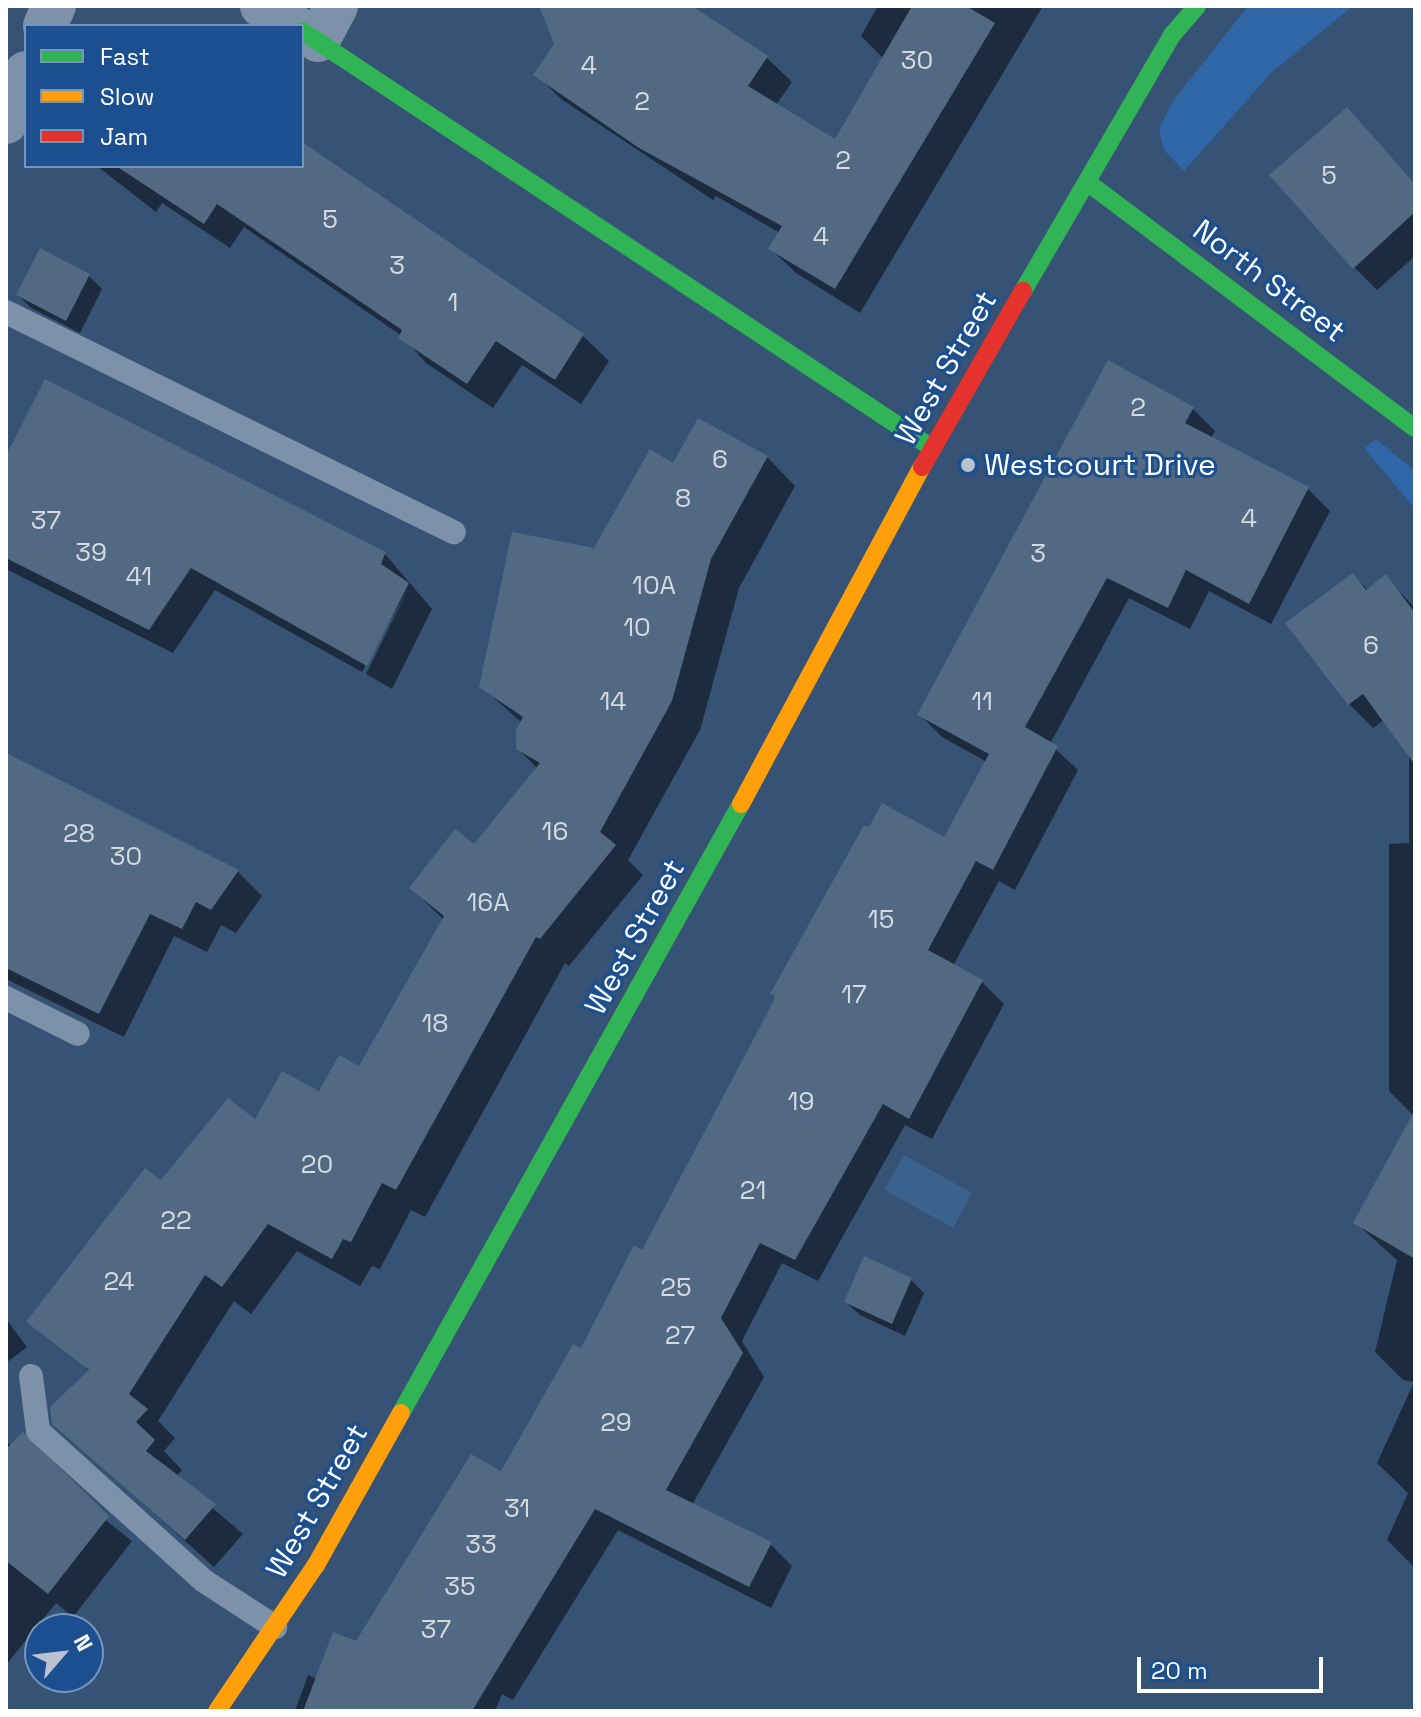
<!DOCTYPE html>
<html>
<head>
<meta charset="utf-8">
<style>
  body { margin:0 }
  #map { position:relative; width:1421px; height:1717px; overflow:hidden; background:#365274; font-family:"Space Grotesk",sans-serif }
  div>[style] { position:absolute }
  .green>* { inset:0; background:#2f66a5 }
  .water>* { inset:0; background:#3b618d }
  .shadow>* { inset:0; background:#0007 }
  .building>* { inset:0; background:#526984 }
  .lane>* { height:24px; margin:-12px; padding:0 12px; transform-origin:12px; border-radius:12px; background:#7d92a8 }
  .street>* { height:44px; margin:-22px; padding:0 22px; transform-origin:22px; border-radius:22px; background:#7d92a8 }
  .fast>* { height:18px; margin:-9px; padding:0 9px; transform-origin:9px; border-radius:9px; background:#30b455 }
  .slow>* { height:18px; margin:-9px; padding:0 9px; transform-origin:9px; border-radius:9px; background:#ff9f0a }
  .jam>* { height:18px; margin:-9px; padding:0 9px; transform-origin:9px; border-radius:9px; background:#e5322d }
  .dots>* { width:22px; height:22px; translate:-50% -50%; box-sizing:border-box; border:4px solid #1b4f8f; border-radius:50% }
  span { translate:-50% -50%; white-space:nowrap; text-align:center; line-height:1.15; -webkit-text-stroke:6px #1b4f8f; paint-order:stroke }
  .number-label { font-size:26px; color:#d4dae0 }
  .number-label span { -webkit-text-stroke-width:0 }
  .street-label { font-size:30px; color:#fff }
  .poi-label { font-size:30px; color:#fff }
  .left { translate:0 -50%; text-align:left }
  .frame { position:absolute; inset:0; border:8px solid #fff; pointer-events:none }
  .legend { position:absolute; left:24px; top:24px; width:280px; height:144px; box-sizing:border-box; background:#1b4f8f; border:2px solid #7695bc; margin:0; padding:10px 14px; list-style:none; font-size:24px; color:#fff }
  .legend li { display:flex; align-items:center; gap:16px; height:40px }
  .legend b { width:40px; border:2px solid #7695bc }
  .north { position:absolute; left:24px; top:1613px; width:80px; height:80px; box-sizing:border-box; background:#1b4f8f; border:2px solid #7695bc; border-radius:50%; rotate:62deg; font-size:22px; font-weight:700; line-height:32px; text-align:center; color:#fff }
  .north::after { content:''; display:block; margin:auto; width:28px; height:36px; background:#b9c2ce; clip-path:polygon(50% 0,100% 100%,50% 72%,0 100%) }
  .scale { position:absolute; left:1137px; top:1657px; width:186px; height:36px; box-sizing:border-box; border:4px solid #fff; border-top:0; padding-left:10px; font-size:24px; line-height:28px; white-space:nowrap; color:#fff; -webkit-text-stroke:6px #1b4f8f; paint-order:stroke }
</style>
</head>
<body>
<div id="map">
  <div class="green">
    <div style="clip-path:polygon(1248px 6px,1353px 6px,1272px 72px,1184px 171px,1164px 150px,1159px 129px,1173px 101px)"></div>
    <div style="clip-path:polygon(1376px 439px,1415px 471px,1415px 509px,1364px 448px)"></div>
  </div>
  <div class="water">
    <div style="clip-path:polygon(904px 1155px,972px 1193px,953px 1228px,884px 1190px)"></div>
  </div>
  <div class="shadow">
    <div style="clip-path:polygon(540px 6px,605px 6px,717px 25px,767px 58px,792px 82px,776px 105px,835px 142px,884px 59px,861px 36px,878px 6px,1043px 6px,860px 313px,796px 273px,771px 249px,780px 233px,716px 196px,713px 200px,561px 99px,536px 74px,556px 44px)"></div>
    <div style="clip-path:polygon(1347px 109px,1415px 184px,1415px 256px,1377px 290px,1354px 267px)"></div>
    <div style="clip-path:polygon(302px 144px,583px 336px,609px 361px,581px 404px,522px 365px,493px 408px,426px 363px,402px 336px,244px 227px,230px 248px,162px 203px,156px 212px,97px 166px,302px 166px)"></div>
    <div style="clip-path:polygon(41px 250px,89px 276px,102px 289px,80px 333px,31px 308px,18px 295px)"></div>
    <div style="clip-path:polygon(1193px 409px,1215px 431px,1211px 438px,1308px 489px,1330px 511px,1271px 624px,1209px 591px,1190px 629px,1129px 598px,1050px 744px,1078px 770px,1015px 890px,999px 881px,953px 966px,982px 982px,1004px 1004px,932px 1139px,905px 1125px,818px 1281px,782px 1263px,742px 1341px,764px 1377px,692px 1505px,770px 1544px,792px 1566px,771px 1608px,618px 1530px,513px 1700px,502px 1694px,495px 1711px,295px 1711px,308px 1675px,317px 1679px,357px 1643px,502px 1474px,643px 1252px,944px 840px,987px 762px,942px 737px,920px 715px)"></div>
    <div style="clip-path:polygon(767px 457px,795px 486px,739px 588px,700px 730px,628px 860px,643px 875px,569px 966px,565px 963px,425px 1217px,411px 1210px,380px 1269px,372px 1266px,360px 1286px,297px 1251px,251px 1314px,234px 1301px,158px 1421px,175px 1438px,164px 1451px,182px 1470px,176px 1477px,243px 1534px,214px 1567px,54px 1423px,90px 1372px,74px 1356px,256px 1122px,360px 1069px,444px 920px,411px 888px,474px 847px,538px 769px,518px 749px,522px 723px,482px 687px,674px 466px)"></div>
    <div style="clip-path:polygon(6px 460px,385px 554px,432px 609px,392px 689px,366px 674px,409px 587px,362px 672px,215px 590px,173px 653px,6px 569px)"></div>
    <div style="clip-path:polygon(1353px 575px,1368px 590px,1386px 577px,1415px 608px,1415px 1568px,1387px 1540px,1408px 1493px,1377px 1463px,1414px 1382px,1403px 1380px,1375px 1352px,1397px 1260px,1356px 1223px,1414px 1116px,1389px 1091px,1389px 844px,1409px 843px,1409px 753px,1384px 720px,1373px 728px,1349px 704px)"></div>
    <div style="clip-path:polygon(6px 755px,238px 872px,262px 896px,236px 933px,221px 925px,207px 952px,174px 936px,124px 1037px,6px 979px)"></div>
    <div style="clip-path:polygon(865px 1259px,911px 1280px,924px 1293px,905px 1336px,860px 1315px,846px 1302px)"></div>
    <div style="clip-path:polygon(6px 1319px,27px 1347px,6px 1363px)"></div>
    <div style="clip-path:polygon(7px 1442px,132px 1541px,73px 1617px,56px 1603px,6px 1665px)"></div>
  </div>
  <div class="building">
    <div style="clip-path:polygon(539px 6px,692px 6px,768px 56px,748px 86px,835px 139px,912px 6px,966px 6px,995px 23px,835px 289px,768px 249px,782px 226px,639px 148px,533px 75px,554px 44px)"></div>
    <div style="clip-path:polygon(1347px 107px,1415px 184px,1415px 212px,1353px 269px,1269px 175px)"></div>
    <div style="clip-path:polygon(302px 142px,584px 334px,555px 380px,496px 341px,467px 384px,398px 338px,402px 330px,217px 204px,204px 224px,116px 166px,302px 166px)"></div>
    <div style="clip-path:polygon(40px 248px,90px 274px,66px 321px,16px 295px)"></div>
    <div style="clip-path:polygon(1108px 360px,1194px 407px,1185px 423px,1309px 487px,1249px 604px,1186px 570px,1168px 608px,1107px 578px,1025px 727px,1058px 746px,993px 870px,976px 861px,928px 950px,983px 980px,909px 1119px,883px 1104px,795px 1260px,760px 1243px,721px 1318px,743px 1353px,666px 1490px,772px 1542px,749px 1587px,595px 1509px,472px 1711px,303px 1711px,333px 1632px,356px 1641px,471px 1454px,501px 1471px,573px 1344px,581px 1348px,634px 1245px,642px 1250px,772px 1004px,775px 996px,770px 994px,864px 825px,869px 827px,882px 803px,944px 837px,989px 754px,917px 715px)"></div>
    <div style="clip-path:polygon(45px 379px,386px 552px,381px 564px,409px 583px,367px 666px,191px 568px,149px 630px,6px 558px,6px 456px)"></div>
    <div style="clip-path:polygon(698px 418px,768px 456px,711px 559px,672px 701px,600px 832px,616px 845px,540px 939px,536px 937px,396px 1190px,382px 1183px,351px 1242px,343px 1239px,332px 1259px,268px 1224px,222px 1287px,205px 1275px,129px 1394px,148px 1409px,136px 1422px,155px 1440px,146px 1451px,216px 1504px,185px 1540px,52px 1424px,50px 1407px,89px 1370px,26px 1322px,145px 1168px,161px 1180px,228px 1098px,255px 1119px,282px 1071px,319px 1091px,339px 1055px,359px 1066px,444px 916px,409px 888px,455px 829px,474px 844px,540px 763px,516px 749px,516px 730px,523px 717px,479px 687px,512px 532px,594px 548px,650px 449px,673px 463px)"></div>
    <div style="clip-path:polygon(1353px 573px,1366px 590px,1386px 574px,1415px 613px,1415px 765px,1363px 694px,1348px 705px,1285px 623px)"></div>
    <div style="clip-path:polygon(6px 753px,239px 870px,211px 910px,196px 902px,182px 929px,150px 914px,99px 1014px,6px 968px)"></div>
    <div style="clip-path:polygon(1415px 1110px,1415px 1259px,1353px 1223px)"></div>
    <div style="clip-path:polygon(864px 1256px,912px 1278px,892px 1324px,844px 1302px)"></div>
    <div style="clip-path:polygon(23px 1432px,109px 1516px,48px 1594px,6px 1561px,6px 1449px)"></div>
  </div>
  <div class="lane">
    <div style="left:6px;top:312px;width:499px;rotate:26.2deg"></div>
    <div style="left:6px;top:998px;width:80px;rotate:26.6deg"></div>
    <div style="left:31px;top:1376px;width:55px;rotate:82.7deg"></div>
    <div style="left:38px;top:1431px;width:224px;rotate:42.1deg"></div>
    <div style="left:204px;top:1581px;width:85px;rotate:32.9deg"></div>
  </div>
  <div class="street">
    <div style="left:262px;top:6px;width:38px;rotate:32deg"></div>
    <div style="left:45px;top:26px;width:22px;rotate:-66deg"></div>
    <div style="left:318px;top:40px;width:38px;rotate:-62deg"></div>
    <div style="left:6px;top:122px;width:53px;rotate:-67.8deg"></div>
  </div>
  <div class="fast">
    <div style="left:302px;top:31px;width:756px;rotate:33.5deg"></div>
    <div style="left:1087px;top:182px;width:410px;rotate:36.9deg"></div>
    <div style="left:1023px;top:291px;width:296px;rotate:-59.8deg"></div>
    <div style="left:1172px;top:35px;width:38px;rotate:-49deg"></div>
    <div style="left:401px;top:1413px;width:697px;rotate:-60.83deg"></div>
  </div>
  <div class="slow">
    <div style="left:741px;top:804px;width:383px;rotate:-61.8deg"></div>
    <div style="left:217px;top:1711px;width:176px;rotate:-55.9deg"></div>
    <div style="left:316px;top:1565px;width:174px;rotate:-60.8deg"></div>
  </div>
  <div class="jam">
    <div style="left:922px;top:467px;width:203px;rotate:-60.2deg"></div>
  </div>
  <div class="dots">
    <div style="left:968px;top:465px;background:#b9c2ce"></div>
  </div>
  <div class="number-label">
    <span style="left:917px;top:61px">30</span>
    <span style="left:589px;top:66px">4</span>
    <span style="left:642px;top:102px">2</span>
    <span style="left:843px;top:161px">2</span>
    <span style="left:1329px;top:176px">5</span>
    <span style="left:330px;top:220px">5</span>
    <span style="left:821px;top:237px">4</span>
    <span style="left:397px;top:266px">3</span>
    <span style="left:453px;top:303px">1</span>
    <span style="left:1138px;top:408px">2</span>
    <span style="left:720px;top:460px">6</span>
    <span style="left:683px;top:499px">8</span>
    <span style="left:1249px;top:519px">4</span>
    <span style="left:46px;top:521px">37</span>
    <span style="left:91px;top:553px">39</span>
    <span style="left:1038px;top:554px">3</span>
    <span style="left:139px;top:577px">41</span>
    <span style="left:654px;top:586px">10A</span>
    <span style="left:637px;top:628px">10</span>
    <span style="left:1371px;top:646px">6</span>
    <span style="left:613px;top:702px">14</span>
    <span style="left:982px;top:702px">11</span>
    <span style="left:555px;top:832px">16</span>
    <span style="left:79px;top:834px">28</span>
    <span style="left:126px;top:857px">30</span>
    <span style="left:488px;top:903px">16A</span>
    <span style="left:881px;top:920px">15</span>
    <span style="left:854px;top:995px">17</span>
    <span style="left:435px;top:1024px">18</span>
    <span style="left:801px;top:1102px">19</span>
    <span style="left:317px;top:1165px">20</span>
    <span style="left:753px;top:1191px">21</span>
    <span style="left:176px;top:1221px">22</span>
    <span style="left:119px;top:1282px">24</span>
    <span style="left:676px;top:1288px">25</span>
    <span style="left:680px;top:1336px">27</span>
    <span style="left:616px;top:1423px">29</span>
    <span style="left:517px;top:1509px">31</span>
    <span style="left:481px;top:1545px">33</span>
    <span style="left:460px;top:1587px">35</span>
    <span style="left:436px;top:1630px">37</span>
  </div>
  <div class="street-label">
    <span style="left:1269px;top:281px;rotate:37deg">North Street</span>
    <span style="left:946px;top:368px;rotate:-60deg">West Street</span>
    <span style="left:635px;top:937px;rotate:-61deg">West Street</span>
    <span style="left:317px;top:1501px;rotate:-60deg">West Street</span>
  </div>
  <div class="poi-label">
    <span class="left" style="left:984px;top:465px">Westcourt Drive</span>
  </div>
  <div class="frame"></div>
  <ul class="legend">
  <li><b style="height:10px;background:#30b455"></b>Fast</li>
  <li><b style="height:10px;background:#ff9f0a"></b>Slow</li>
  <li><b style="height:10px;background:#e5322d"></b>Jam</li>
  </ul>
  <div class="north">N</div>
  <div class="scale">20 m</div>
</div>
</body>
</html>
